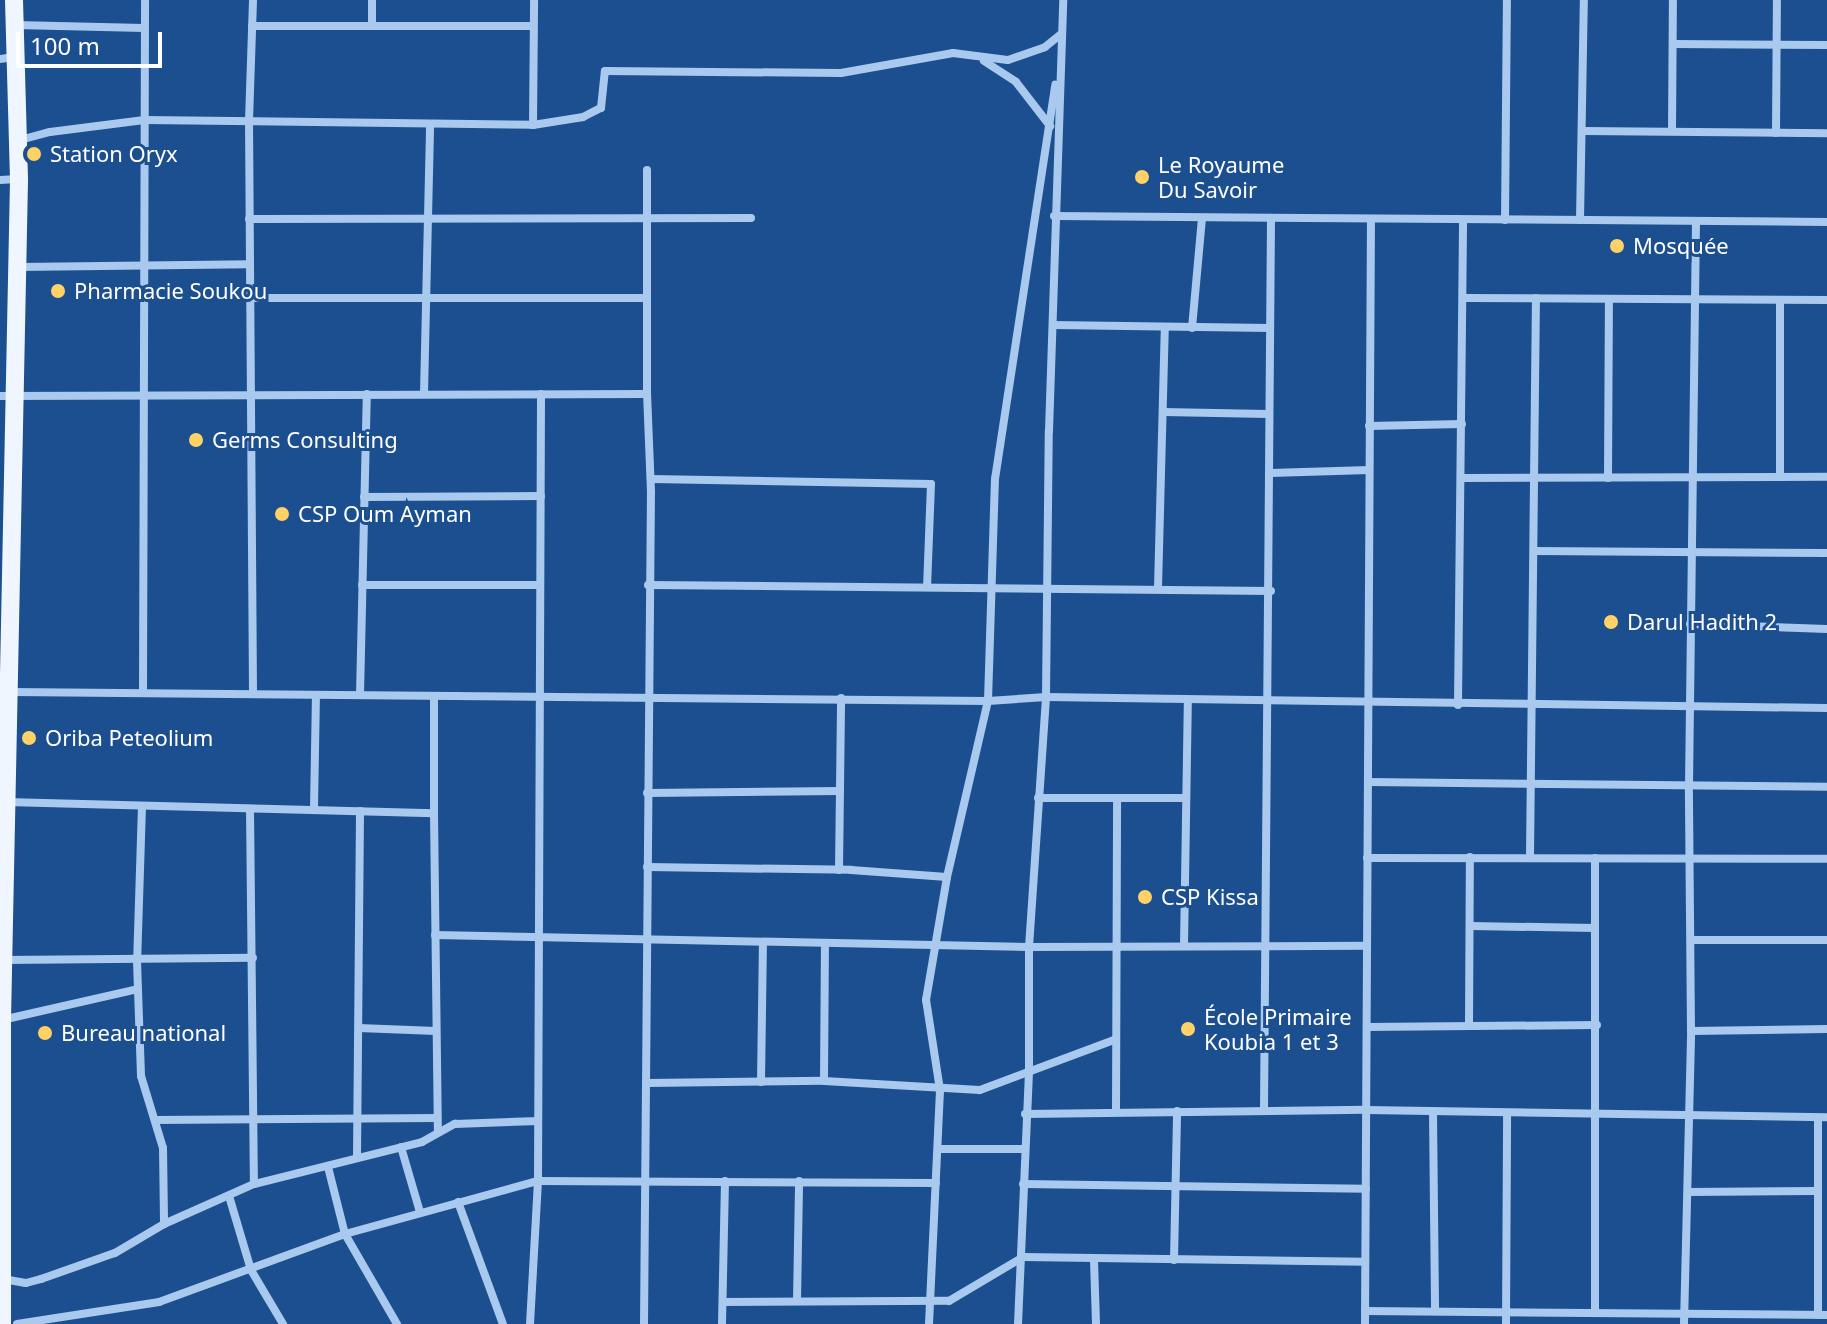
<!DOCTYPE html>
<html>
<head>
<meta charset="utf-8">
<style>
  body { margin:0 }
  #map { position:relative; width:1827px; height:1324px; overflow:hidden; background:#1b4f8f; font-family:"Noto Sans",sans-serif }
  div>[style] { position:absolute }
  .minor>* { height:8px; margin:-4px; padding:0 4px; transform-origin:4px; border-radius:4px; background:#a9c9ee }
  .primary>* { height:18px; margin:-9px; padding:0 9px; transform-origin:9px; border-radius:9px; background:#f0f6ff }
  .dots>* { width:22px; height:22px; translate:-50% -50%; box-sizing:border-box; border:4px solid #1b4f8f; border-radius:50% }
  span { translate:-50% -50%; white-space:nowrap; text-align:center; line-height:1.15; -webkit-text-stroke:6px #1b4f8f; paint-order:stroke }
  .poi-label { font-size:22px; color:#fff }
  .left { translate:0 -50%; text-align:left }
  .scale { position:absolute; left:16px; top:32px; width:146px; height:36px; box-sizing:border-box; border:4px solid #fff; border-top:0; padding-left:10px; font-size:24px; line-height:28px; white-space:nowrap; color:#fff; -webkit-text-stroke:6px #1b4f8f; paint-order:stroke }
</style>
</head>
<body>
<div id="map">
  <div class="minor">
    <div style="left:15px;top:25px;width:129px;rotate:1.3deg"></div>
    <div style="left:372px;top:25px;width:25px;rotate:-90deg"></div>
    <div style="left:252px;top:26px;width:281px"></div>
    <div style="left:1673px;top:44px;width:154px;rotate:0.4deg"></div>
    <div style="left:0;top:59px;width:14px;rotate:-8deg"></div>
    <div style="left:984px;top:61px;width:38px;rotate:33deg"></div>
    <div style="left:1016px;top:82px;width:56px;rotate:52.3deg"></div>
    <div style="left:533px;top:125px;width:125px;rotate:-89.5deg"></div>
    <div style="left:1583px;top:131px;width:244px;rotate:0.5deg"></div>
    <div style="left:1672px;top:131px;width:131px;rotate:-89.6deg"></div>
    <div style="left:1776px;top:133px;width:133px;rotate:-89.6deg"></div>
    <div style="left:20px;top:140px;width:31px;rotate:-15deg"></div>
    <div style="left:50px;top:132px;width:95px;rotate:-7.3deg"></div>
    <div style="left:144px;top:120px;width:389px;rotate:0.7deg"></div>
    <div style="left:533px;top:125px;width:51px;rotate:-9.1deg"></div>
    <div style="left:583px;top:117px;width:20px;rotate:-27deg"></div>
    <div style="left:601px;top:108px;width:37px;rotate:-84deg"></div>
    <div style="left:605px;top:71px;width:236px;rotate:0.5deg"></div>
    <div style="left:841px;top:73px;width:114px;rotate:-10.1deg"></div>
    <div style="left:953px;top:53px;width:55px;rotate:7.3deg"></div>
    <div style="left:1008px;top:60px;width:39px;rotate:-19deg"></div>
    <div style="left:1045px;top:47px;width:21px;rotate:-39deg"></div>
    <div style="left:0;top:180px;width:18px;rotate:-3deg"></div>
    <div style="left:1054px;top:216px;width:773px;rotate:0.44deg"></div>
    <div style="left:249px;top:219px;width:502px;rotate:-0.11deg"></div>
    <div style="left:1505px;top:220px;width:220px;rotate:-89.5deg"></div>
    <div style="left:1580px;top:220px;width:220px;rotate:-89deg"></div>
    <div style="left:18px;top:267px;width:232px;rotate:-0.7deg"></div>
    <div style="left:250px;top:298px;width:397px"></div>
    <div style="left:1464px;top:298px;width:363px;rotate:0.3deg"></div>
    <div style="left:1053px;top:325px;width:217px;rotate:0.8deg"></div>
    <div style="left:1192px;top:328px;width:110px;rotate:-84.8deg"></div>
    <div style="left:424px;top:394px;width:269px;rotate:-88.7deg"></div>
    <div style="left:0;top:396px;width:647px;rotate:-0.18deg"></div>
    <div style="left:1163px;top:412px;width:105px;rotate:1.1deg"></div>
    <div style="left:1369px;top:426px;width:93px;rotate:-1.2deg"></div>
    <div style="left:1271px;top:473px;width:98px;rotate:-1.8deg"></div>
    <div style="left:1780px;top:477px;width:177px;rotate:-90deg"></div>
    <div style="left:1463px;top:478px;width:364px;rotate:-0.2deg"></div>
    <div style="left:1608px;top:478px;width:179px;rotate:-89.7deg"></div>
    <div style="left:651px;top:479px;width:280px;rotate:1deg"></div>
    <div style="left:931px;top:484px;width:103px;rotate:92.2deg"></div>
    <div style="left:364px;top:497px;width:177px;rotate:-0.3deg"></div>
    <div style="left:1534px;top:551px;width:293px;rotate:0.4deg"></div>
    <div style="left:362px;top:585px;width:178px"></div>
    <div style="left:648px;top:585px;width:623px;rotate:0.55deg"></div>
    <div style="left:1158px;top:588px;width:261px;rotate:-88.5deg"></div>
    <div style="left:1690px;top:624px;width:137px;rotate:2.1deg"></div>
    <div style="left:11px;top:692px;width:977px;rotate:0.53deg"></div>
    <div style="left:988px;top:701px;width:58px;rotate:-3.9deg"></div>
    <div style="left:1046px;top:697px;width:781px;rotate:0.81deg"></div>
    <div style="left:143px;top:692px;width:692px;rotate:-89.83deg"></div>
    <div style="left:253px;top:692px;width:571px;rotate:-90.4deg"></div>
    <div style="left:249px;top:121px;width:121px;rotate:-88.1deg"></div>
    <div style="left:360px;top:695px;width:301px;rotate:-88.7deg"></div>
    <div style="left:1458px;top:705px;width:485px;rotate:-89.4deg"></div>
    <div style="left:1368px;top:782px;width:459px;rotate:0.6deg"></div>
    <div style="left:647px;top:793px;width:193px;rotate:-0.6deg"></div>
    <div style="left:1038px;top:798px;width:147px"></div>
    <div style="left:6px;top:802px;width:428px;rotate:1.5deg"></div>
    <div style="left:434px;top:813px;width:117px;rotate:-90deg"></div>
    <div style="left:142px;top:806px;width:155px;rotate:91.8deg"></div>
    <div style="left:137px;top:961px;width:115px;rotate:88deg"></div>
    <div style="left:141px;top:1076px;width:75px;rotate:73deg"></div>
    <div style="left:163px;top:1148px;width:76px;rotate:89.2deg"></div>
    <div style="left:314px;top:808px;width:112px;rotate:-89deg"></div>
    <div style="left:250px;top:809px;width:375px;rotate:89.4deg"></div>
    <div style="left:434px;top:813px;width:318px;rotate:89.3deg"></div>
    <div style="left:1530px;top:857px;width:559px;rotate:-89.39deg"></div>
    <div style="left:1367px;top:858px;width:460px;rotate:0.1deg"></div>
    <div style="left:1595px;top:858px;width:455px;rotate:90deg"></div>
    <div style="left:647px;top:867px;width:204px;rotate:0.8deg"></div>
    <div style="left:851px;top:870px;width:96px;rotate:4.2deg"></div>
    <div style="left:839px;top:870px;width:172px;rotate:-89.3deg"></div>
    <div style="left:1470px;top:926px;width:125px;rotate:0.9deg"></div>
    <div style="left:435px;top:935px;width:594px;rotate:1.16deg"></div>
    <div style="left:1029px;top:947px;width:338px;rotate:-0.2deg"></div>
    <div style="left:1692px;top:940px;width:135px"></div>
    <div style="left:1184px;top:946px;width:246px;rotate:-89.1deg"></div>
    <div style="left:5px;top:960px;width:248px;rotate:-0.5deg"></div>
    <div style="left:2px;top:1020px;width:139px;rotate:-12.8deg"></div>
    <div style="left:1469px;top:1026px;width:169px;rotate:-89.7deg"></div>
    <div style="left:1367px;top:1027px;width:230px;rotate:-0.5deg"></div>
    <div style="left:359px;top:1028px;width:77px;rotate:2.2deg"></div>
    <div style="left:1691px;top:1031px;width:136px;rotate:-0.8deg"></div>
    <div style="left:824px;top:1081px;width:136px;rotate:-89.6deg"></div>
    <div style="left:761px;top:1082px;width:139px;rotate:-89.2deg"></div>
    <div style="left:648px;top:1083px;width:176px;rotate:-0.7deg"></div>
    <div style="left:824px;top:1081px;width:156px;rotate:3.3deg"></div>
    <div style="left:980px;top:1090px;width:143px;rotate:-20.5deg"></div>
    <div style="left:1264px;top:1110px;width:892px;rotate:-89.55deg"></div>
    <div style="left:1116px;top:1112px;width:312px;rotate:-89.8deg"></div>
    <div style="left:1433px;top:1113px;width:198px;rotate:89.4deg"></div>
    <div style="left:1025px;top:1114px;width:341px;rotate:-0.7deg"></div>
    <div style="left:1366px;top:1110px;width:461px;rotate:0.9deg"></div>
    <div style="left:1818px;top:1118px;width:197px;rotate:90deg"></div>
    <div style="left:155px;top:1120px;width:282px;rotate:-0.4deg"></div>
    <div style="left:401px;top:1147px;width:68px;rotate:73.7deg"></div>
    <div style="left:938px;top:1149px;width:86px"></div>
    <div style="left:357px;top:1157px;width:346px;rotate:-89.5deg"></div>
    <div style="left:328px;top:1167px;width:69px;rotate:75.8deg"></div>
    <div style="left:345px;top:1234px;width:104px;rotate:60deg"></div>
    <div style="left:1023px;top:1184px;width:343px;rotate:0.8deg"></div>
    <div style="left:1688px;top:1192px;width:128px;rotate:-0.4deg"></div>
    <div style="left:229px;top:1196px;width:77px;rotate:73.4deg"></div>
    <div style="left:251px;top:1270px;width:63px;rotate:59.3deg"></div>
    <div style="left:458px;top:1202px;width:130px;rotate:69.8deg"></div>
    <div style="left:1094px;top:1260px;width:64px;rotate:88.2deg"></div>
    <div style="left:1174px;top:1260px;width:149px;rotate:-88.8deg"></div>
    <div style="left:3px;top:1279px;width:23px;rotate:10deg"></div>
    <div style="left:26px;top:1283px;width:16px;rotate:-15deg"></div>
    <div style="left:41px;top:1279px;width:78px;rotate:-19.4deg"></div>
    <div style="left:115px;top:1253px;width:57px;rotate:-30.6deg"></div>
    <div style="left:164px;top:1224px;width:98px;rotate:-24deg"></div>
    <div style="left:254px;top:1184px;width:173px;rotate:-14deg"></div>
    <div style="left:422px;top:1142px;width:38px;rotate:-29deg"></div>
    <div style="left:455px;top:1124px;width:83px;rotate:-2.1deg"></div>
    <div style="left:797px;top:1301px;width:120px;rotate:-89deg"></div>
    <div style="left:723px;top:1302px;width:226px;rotate:-0.3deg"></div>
    <div style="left:949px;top:1301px;width:86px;rotate:-30.7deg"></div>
    <div style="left:1023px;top:1257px;width:342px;rotate:0.8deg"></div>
    <div style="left:1365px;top:1311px;width:462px;rotate:0.5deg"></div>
    <div style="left:17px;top:1324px;width:144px;rotate:-8.8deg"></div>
    <div style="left:159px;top:1302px;width:198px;rotate:-20.1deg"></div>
    <div style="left:345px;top:1234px;width:200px;rotate:-15.4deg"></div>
    <div style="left:538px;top:1181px;width:398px;rotate:0.3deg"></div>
    <div style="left:530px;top:1324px;width:143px;rotate:-86.8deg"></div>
    <div style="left:538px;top:1181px;width:787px;rotate:-89.78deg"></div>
    <div style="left:644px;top:1324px;width:832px;rotate:-89.52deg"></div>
    <div style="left:651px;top:492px;width:98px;rotate:-92.3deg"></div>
    <div style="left:647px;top:394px;width:224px;rotate:-90deg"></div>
    <div style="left:722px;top:1324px;width:143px;rotate:-88.8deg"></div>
    <div style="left:929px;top:1324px;width:234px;rotate:-87.3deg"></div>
    <div style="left:940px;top:1090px;width:91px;rotate:-98.8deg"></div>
    <div style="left:926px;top:1000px;width:125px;rotate:-80.3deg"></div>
    <div style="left:947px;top:877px;width:181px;rotate:-76.9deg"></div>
    <div style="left:988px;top:701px;width:222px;rotate:-88.2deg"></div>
    <div style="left:995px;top:479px;width:399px;rotate:-81.3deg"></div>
    <div style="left:1018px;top:1324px;width:253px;rotate:-87.5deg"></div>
    <div style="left:1029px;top:1071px;width:124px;rotate:-90deg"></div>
    <div style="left:1029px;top:947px;width:251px;rotate:-86.1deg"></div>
    <div style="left:1046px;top:697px;width:266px;rotate:-89.4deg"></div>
    <div style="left:1049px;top:431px;width:431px;rotate:-88.1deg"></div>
    <div style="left:1365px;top:1324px;width:1105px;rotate:-89.69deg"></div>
    <div style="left:1506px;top:1324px;width:211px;rotate:-89.7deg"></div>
    <div style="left:1684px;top:1324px;width:293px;rotate:-88.6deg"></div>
    <div style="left:1691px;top:1031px;width:245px;rotate:-90.5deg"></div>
    <div style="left:1689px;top:786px;width:565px;rotate:-89.29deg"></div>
  </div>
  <div class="primary">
    <div style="left:2px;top:1324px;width:304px;rotate:-90deg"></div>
    <div style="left:2px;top:1020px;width:841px;rotate:-88.84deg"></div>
    <div style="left:19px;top:179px;width:179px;rotate:-91.6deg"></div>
  </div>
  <div class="dots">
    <div style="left:34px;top:154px;background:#ffd166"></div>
    <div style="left:1142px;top:177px;background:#ffd166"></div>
    <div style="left:1617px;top:246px;background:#ffd166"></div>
    <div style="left:58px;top:291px;background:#ffd166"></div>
    <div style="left:196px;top:440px;background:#ffd166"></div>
    <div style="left:282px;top:514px;background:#ffd166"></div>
    <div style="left:1611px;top:622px;background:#ffd166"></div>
    <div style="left:29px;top:738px;background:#ffd166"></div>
    <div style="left:1145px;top:897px;background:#ffd166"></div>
    <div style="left:1188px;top:1029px;background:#ffd166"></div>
    <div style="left:45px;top:1033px;background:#ffd166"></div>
  </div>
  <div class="poi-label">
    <span class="left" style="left:50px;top:154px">Station Oryx</span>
    <span class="left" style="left:1158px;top:177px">Le Royaume<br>Du Savoir</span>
    <span class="left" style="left:1633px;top:246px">Mosquée</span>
    <span class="left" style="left:74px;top:291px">Pharmacie Soukou</span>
    <span class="left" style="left:212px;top:440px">Germs Consulting</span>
    <span class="left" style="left:298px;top:514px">CSP Oum Ayman</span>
    <span class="left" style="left:1627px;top:622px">Darul Hadith 2</span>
    <span class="left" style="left:45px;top:738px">Oriba Peteolium</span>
    <span class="left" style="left:1161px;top:897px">CSP Kissa</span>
    <span class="left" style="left:1204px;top:1029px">École Primaire<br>Koubia 1 et 3</span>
    <span class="left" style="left:61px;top:1033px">Bureau national</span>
  </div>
  <div class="scale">100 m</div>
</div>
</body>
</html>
